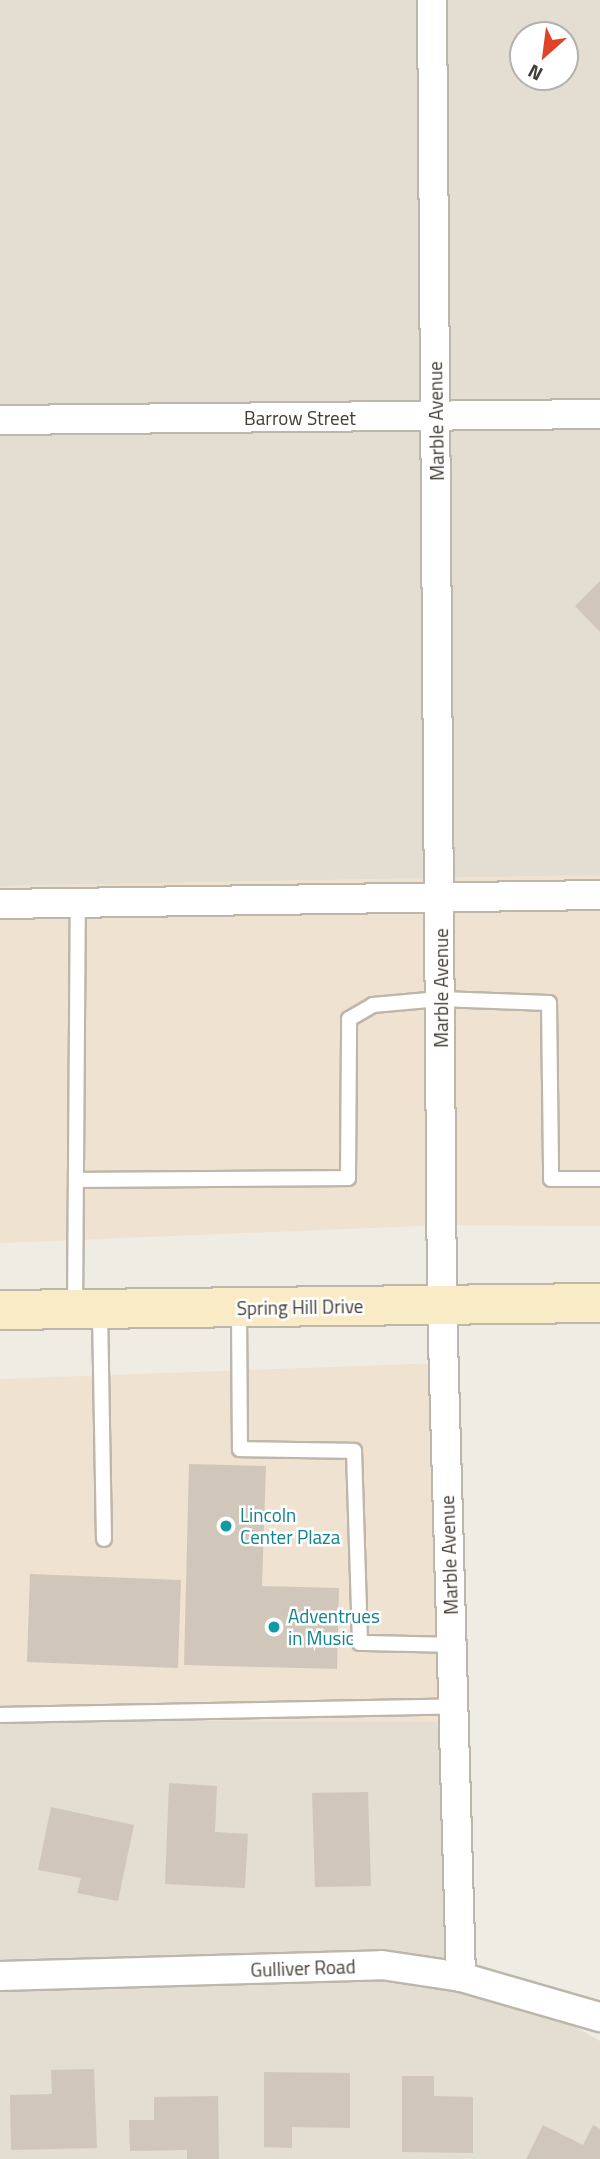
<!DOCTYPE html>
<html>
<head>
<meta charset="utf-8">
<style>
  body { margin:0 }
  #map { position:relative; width:600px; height:2159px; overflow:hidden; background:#efece3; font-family:"Titillium Web",sans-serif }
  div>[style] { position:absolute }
  .residential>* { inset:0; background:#e3ddd2 }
  .commercial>* { inset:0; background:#f0e2d0 }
  .building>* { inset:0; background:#d0c7ba }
  .roads { filter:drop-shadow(2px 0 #bdb6aa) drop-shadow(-2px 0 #bdb6aa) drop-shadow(0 2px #bdb6aa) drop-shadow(0 -2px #bdb6aa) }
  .lane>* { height:14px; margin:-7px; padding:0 7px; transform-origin:7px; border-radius:7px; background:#fff }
  .street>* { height:28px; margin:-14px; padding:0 14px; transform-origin:14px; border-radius:14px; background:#fff }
  .secondary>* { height:38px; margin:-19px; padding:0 19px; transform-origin:19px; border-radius:19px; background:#f8ebc5 }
  .dots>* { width:19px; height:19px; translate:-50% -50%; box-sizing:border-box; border:4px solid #fff; border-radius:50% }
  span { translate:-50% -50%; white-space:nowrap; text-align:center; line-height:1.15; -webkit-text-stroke:5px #fff; paint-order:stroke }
  .street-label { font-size:19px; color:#413c34 }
  .culture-label { font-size:19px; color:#0d838f }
  .left { translate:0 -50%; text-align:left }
  .north { position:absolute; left:509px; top:21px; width:70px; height:70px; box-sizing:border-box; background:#fff; border:2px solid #b3b1ae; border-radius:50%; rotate:208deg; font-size:19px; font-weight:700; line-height:28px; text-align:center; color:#413c34 }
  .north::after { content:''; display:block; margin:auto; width:24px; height:32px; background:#e14328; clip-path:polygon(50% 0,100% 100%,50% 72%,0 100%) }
</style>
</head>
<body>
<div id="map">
  <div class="residential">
    <div style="clip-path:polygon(evenodd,0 0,600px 0,600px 875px,0 886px,0 0,523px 35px,565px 35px,565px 77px,523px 77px,523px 35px)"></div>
    <div style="clip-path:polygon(0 1720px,438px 1722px,459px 1960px,600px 2041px,600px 2159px,0 2159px)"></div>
  </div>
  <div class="commercial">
    <div style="clip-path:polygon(600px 875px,600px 1226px,444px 1225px,0 1243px,0 886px)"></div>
    <div style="clip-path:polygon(443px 1363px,438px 1722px,0 1720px,0 1379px)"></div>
  </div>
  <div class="building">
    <div style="clip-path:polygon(600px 581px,600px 632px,575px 606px)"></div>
    <div style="clip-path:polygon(189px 1464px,266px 1466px,262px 1586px,339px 1588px,337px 1669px,184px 1665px)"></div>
    <div style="clip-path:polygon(30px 1574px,181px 1580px,178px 1668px,27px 1662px)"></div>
    <div style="clip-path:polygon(169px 1783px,217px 1786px,215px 1832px,248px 1834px,245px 1888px,165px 1884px)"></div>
    <div style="clip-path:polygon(368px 1792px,371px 1886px,315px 1887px,312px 1793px)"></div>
    <div style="clip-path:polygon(51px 1807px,134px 1825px,118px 1901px,77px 1893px,81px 1878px,38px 1870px)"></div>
    <div style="clip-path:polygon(94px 2069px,97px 2148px,11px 2150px,10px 2095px,52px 2094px,51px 2070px)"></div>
    <div style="clip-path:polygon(264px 2072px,350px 2073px,350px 2128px,292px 2127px,292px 2148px,264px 2147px)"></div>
    <div style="clip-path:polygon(402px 2076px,434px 2076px,434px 2096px,473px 2097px,473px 2153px,402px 2152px)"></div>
    <div style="clip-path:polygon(218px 2096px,219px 2159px,187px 2159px,187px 2150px,130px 2151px,129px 2120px,154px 2120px,154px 2097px)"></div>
    <div style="clip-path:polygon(543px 2125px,583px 2145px,593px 2125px,600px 2129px,600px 2159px,526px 2159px)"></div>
  </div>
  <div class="roads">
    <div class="lane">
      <div style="left:77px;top:1180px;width:271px;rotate:-0.4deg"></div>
      <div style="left:348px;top:1178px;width:159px;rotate:-89.6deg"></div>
      <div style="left:349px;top:1019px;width:28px;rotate:-30deg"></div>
      <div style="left:373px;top:1005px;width:67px;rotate:-5.1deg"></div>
      <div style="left:440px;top:999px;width:109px;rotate:2.1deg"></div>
      <div style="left:549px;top:1003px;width:176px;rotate:89.3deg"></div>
      <div style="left:551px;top:1179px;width:49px"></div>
      <div style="left:75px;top:1309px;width:405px;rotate:-89.6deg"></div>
      <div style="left:239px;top:1309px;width:140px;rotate:89.6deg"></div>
      <div style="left:240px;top:1449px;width:114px;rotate:1deg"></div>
      <div style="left:354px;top:1451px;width:192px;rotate:88.2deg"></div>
      <div style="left:360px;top:1643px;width:92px;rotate:1.2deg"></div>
      <div style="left:100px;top:1311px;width:228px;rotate:89deg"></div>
      <div style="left:0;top:1715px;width:454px;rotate:-1.1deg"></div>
    </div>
    <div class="street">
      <div style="left:432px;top:0;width:1305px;rotate:89.56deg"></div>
      <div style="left:442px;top:1305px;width:672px;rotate:88.38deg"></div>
      <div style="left:0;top:420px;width:600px;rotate:-0.57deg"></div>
      <div style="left:0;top:904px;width:600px;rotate:-0.86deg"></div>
      <div style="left:0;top:1976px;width:382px;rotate:-1.6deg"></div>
      <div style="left:382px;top:1965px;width:80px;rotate:8.6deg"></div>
      <div style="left:461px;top:1977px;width:145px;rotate:16.1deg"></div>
    </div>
    <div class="secondary">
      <div style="left:0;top:1310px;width:600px;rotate:-0.67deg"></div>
    </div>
  </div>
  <div class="dots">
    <div style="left:226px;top:1526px;background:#0f9aa8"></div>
    <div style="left:274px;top:1627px;background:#0f9aa8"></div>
  </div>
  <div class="street-label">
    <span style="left:300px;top:418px">Barrow Street</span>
    <span style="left:436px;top:421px;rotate:-91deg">Marble Avenue</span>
    <span style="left:441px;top:988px;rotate:-90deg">Marble Avenue</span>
    <span style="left:300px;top:1307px;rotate:-1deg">Spring Hill Drive</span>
    <span style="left:449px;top:1555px;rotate:-92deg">Marble Avenue</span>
    <span style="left:303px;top:1968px;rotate:-2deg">Gulliver Road</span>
  </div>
  <div class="culture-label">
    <span class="left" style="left:240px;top:1526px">Lincoln<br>Center Plaza</span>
    <span class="left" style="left:288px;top:1627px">Adventrues<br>in Music</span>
  </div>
  <div class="north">N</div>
</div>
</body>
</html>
